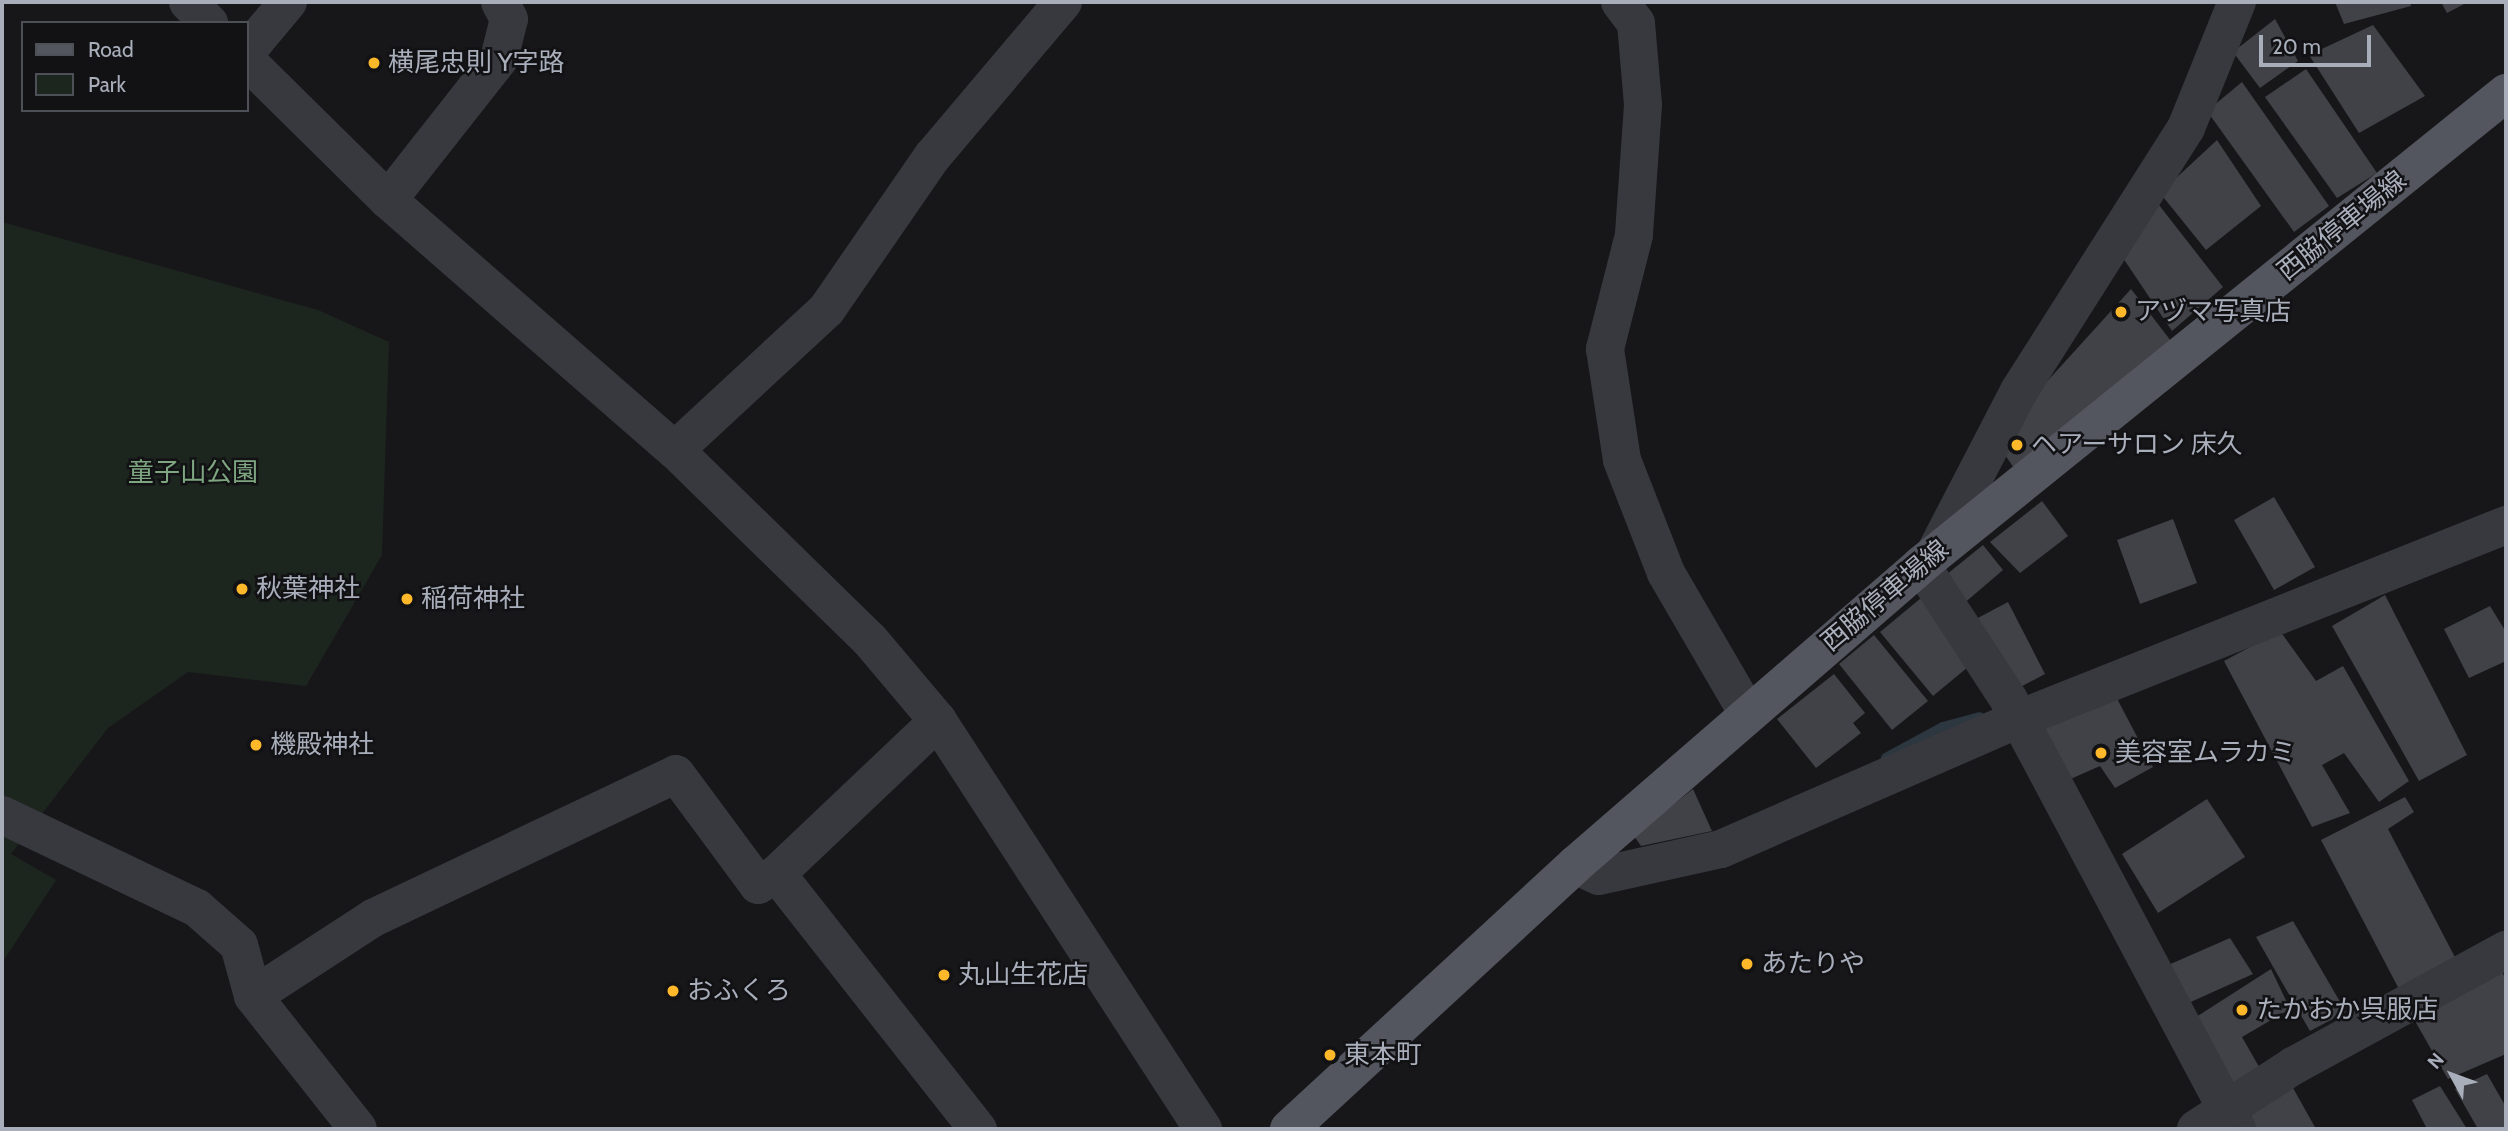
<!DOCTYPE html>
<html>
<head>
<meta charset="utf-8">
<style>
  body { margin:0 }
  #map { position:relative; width:2508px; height:1131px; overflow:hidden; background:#17171a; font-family:Cabin,"Noto Sans JP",sans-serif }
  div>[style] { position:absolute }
  .green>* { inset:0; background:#1d261e }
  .stream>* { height:10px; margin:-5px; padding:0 5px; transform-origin:5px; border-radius:5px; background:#2c373f }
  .building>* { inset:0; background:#414247 }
  .minor>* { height:38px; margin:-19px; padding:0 19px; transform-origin:19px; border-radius:19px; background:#38393f }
  .primary>* { height:38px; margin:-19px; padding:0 19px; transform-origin:19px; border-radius:19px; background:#54565f }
  .dots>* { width:19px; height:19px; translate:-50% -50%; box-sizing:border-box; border:4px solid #121215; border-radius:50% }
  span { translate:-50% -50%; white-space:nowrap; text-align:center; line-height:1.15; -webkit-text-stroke:5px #121215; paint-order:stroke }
  .poi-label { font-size:26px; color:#a9aebb }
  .left { translate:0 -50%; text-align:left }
  .street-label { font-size:26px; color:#a9aebb }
  .park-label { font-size:26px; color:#7ea781 }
  .frame { position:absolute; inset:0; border:4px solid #a9aebb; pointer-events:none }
  .legend { position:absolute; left:21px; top:21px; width:228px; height:91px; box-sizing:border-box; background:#121215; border:2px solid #4e5057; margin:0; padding:9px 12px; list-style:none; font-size:21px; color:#a9aebb }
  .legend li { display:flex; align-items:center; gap:14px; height:35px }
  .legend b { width:35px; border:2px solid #4e5057 }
  .north { position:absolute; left:2417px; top:1040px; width:70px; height:70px; -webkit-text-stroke:5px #121215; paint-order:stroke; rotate:311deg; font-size:19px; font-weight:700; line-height:28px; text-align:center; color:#a9aebb }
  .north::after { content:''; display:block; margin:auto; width:24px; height:32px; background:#a9aebb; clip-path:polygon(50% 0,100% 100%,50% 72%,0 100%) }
  .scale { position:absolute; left:2259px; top:35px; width:112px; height:32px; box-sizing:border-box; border:4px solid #a9aebb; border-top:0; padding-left:9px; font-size:21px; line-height:24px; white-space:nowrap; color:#a9aebb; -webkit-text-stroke:5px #121215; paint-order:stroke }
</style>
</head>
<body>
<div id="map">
  <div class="green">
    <div style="clip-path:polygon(2px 222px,318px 310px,389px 342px,382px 555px,306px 686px,188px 672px,108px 728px,11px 854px,56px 880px,2px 963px)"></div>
  </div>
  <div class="stream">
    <div style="left:1886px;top:758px;width:65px;rotate:-28.5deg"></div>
    <div style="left:1943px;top:727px;width:38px;rotate:-15deg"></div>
  </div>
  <div class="building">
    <div style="clip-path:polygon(2335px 2px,2410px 2px,2411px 6px,2344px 24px)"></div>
    <div style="clip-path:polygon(2441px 2px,2468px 2px,2447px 13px)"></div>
    <div style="clip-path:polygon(2275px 19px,2298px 61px,2260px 88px,2233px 52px)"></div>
    <div style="clip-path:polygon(2373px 25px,2425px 96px,2359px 133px,2309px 55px)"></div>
    <div style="clip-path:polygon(2306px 69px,2377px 173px,2337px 198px,2265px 97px)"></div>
    <div style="clip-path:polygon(2242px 82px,2329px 206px,2294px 232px,2207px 111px)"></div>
    <div style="clip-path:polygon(2217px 140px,2261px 206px,2206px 250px,2160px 193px)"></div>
    <div style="clip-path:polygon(2159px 205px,2223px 287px,2172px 331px,2123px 258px)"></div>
    <div style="clip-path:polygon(2131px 289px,2171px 341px,2016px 471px,2001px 449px,2023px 408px)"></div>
    <div style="clip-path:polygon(2274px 497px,2315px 567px,2274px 590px,2234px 520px)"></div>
    <div style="clip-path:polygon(2042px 501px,2068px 536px,2020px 573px,1990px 542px)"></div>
    <div style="clip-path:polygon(2173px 519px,2197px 583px,2140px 604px,2117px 540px)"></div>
    <div style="clip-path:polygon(1983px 545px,2003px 570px,1962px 605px,1941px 579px)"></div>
    <div style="clip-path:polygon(2385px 595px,2467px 755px,2419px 781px,2332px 626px)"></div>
    <div style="clip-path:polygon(1921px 598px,1974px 662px,1933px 696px,1880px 632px)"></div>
    <div style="clip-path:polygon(2008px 602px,2045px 674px,2013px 691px,1976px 619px)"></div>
    <div style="clip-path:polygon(2490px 606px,2506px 632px,2506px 661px,2469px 678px,2444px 629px)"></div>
    <div style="clip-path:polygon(2280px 631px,2316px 681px,2343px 666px,2409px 781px,2379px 802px,2344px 753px,2322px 765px,2350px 813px,2312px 827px,2224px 661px)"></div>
    <div style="clip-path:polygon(1874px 635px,1928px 701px,1892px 730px,1839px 664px)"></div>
    <div style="clip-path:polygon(1834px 674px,1865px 713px,1853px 723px,1861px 733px,1816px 768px,1777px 719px)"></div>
    <div style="clip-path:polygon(2113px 691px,2153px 767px,2115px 788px,2100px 766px,2066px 781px,2039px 731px)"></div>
    <div style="clip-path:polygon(1693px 789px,1712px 831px,1641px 846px,1634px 836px)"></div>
    <div style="clip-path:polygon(2405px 797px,2414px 812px,2388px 829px,2458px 963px,2401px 993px,2321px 840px)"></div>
    <div style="clip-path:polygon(2207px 799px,2245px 857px,2158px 913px,2122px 854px)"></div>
    <div style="clip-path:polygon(2293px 921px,2346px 1012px,2310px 1031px,2256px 937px)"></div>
    <div style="clip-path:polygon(2230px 938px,2253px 974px,2184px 1005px,2166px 966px)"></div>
    <div style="clip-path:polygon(2271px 969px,2290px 1009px,2242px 1037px,2262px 1072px,2229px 1097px,2193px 1019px)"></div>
    <div style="clip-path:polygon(2502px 972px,2506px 979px,2506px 1054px,2448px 1079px,2415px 1021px)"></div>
    <div style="clip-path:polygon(2487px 1074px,2506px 1107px,2506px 1129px,2478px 1129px,2455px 1089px)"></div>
    <div style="clip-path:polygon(2440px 1086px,2467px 1129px,2427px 1129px,2412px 1100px)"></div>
    <div style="clip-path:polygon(2293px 1088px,2316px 1129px,2252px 1129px,2245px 1117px)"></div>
  </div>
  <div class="minor">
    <div style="left:188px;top:2px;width:30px;rotate:45deg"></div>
    <div style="left:1620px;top:2px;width:26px;rotate:53deg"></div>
    <div style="left:1636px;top:23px;width:82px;rotate:85.1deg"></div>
    <div style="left:1643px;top:105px;width:130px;rotate:94deg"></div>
    <div style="left:1634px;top:235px;width:118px;rotate:104.3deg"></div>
    <div style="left:1605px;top:349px;width:112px;rotate:81.3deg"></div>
    <div style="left:1622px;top:460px;width:121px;rotate:68.7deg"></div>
    <div style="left:1666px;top:573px;width:163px;rotate:59.8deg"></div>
    <div style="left:247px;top:51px;width:64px;rotate:-50.1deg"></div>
    <div style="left:247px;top:61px;width:198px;rotate:44.6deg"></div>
    <div style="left:388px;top:200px;width:381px;rotate:41.1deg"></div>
    <div style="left:675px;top:450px;width:271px;rotate:44.3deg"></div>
    <div style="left:869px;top:639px;width:107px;rotate:49.9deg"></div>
    <div style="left:938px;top:721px;width:487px;rotate:57deg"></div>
    <div style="left:388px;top:200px;width:179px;rotate:-51.8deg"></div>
    <div style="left:499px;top:59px;width:41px;rotate:-76deg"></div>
    <div style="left:509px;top:19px;width:19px;rotate:-118deg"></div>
    <div style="left:675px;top:450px;width:207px;rotate:-42.8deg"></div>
    <div style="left:827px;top:309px;width:185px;rotate:-55.4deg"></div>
    <div style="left:932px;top:157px;width:203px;rotate:-49.8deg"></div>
    <div style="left:1935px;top:553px;width:182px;rotate:-62.6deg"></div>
    <div style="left:2019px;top:391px;width:312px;rotate:-57.6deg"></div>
    <div style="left:2186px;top:128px;width:136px;rotate:-68deg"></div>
    <div style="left:1921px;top:565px;width:161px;rotate:56.9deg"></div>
    <div style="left:2009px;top:700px;width:486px;rotate:62deg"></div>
    <div style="left:938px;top:721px;width:222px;rotate:136.5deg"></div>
    <div style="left:777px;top:874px;width:325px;rotate:51.8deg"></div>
    <div style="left:2px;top:815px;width:216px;rotate:25.5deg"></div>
    <div style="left:197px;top:908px;width:56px;rotate:41.4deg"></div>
    <div style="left:239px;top:945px;width:53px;rotate:74.6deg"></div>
    <div style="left:253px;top:996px;width:169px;rotate:51.7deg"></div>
    <div style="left:1575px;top:865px;width:26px;rotate:25deg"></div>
    <div style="left:1599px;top:876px;width:125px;rotate:-12.5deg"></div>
    <div style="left:1721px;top:849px;width:325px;rotate:-23.6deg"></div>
    <div style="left:2019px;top:719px;width:524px;rotate:-21.72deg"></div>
    <div style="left:253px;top:996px;width:143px;rotate:-33deg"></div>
    <div style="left:373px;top:918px;width:335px;rotate:-25.4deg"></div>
    <div style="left:676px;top:774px;width:138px;rotate:53.5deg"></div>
    <div style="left:758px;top:885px;width:22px;rotate:-30deg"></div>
    <div style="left:2196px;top:1129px;width:116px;rotate:-33deg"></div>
    <div style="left:2293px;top:1066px;width:243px;rotate:-28.6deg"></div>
  </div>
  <div class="primary">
    <div style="left:1289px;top:1129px;width:389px;rotate:-42.7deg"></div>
    <div style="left:1575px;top:865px;width:458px;rotate:-40.9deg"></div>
    <div style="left:1921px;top:565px;width:752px;rotate:-38.9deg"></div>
  </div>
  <div class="dots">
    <div style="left:374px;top:63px;background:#ffb82a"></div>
    <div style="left:2121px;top:312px;background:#ffb82a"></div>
    <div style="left:2017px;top:445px;background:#ffb82a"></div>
    <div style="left:242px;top:589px;background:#ffb82a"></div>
    <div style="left:407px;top:599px;background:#ffb82a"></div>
    <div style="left:256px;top:745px;background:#ffb82a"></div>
    <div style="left:2101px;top:753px;background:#ffb82a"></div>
    <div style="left:1747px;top:964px;background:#ffb82a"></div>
    <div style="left:944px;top:975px;background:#ffb82a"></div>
    <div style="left:673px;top:991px;background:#ffb82a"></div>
    <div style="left:2242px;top:1010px;background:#ffb82a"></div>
    <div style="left:1330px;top:1055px;background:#ffb82a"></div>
  </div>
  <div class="poi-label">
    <span class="left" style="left:388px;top:63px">横尾忠則 Y字路</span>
    <span class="left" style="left:2135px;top:312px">アヅマ写真店</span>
    <span class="left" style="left:2031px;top:445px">ヘアーサロン 床久</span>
    <span class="left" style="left:256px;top:589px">秋葉神社</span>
    <span class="left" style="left:421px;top:599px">稲荷神社</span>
    <span class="left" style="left:270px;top:745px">機殿神社</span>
    <span class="left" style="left:2115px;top:753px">美容室ムラカミ</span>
    <span class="left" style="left:1761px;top:964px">あたりや</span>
    <span class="left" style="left:958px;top:975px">丸山生花店</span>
    <span class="left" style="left:687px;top:991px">おふくろ</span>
    <span class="left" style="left:2256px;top:1010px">たかおか呉服店</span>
    <span class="left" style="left:1344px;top:1055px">東本町</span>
  </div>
  <div class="street-label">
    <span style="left:2342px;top:226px;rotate:-39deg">西脇停車場線</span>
    <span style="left:1885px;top:596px;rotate:-40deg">西脇停車場線</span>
  </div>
  <div class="park-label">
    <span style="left:193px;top:473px">童子山公園</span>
  </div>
  <div class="frame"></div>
  <ul class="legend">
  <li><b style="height:9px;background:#54565f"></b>Road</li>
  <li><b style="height:19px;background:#1d261e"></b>Park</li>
  </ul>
  <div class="north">N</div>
  <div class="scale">20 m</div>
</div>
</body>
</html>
